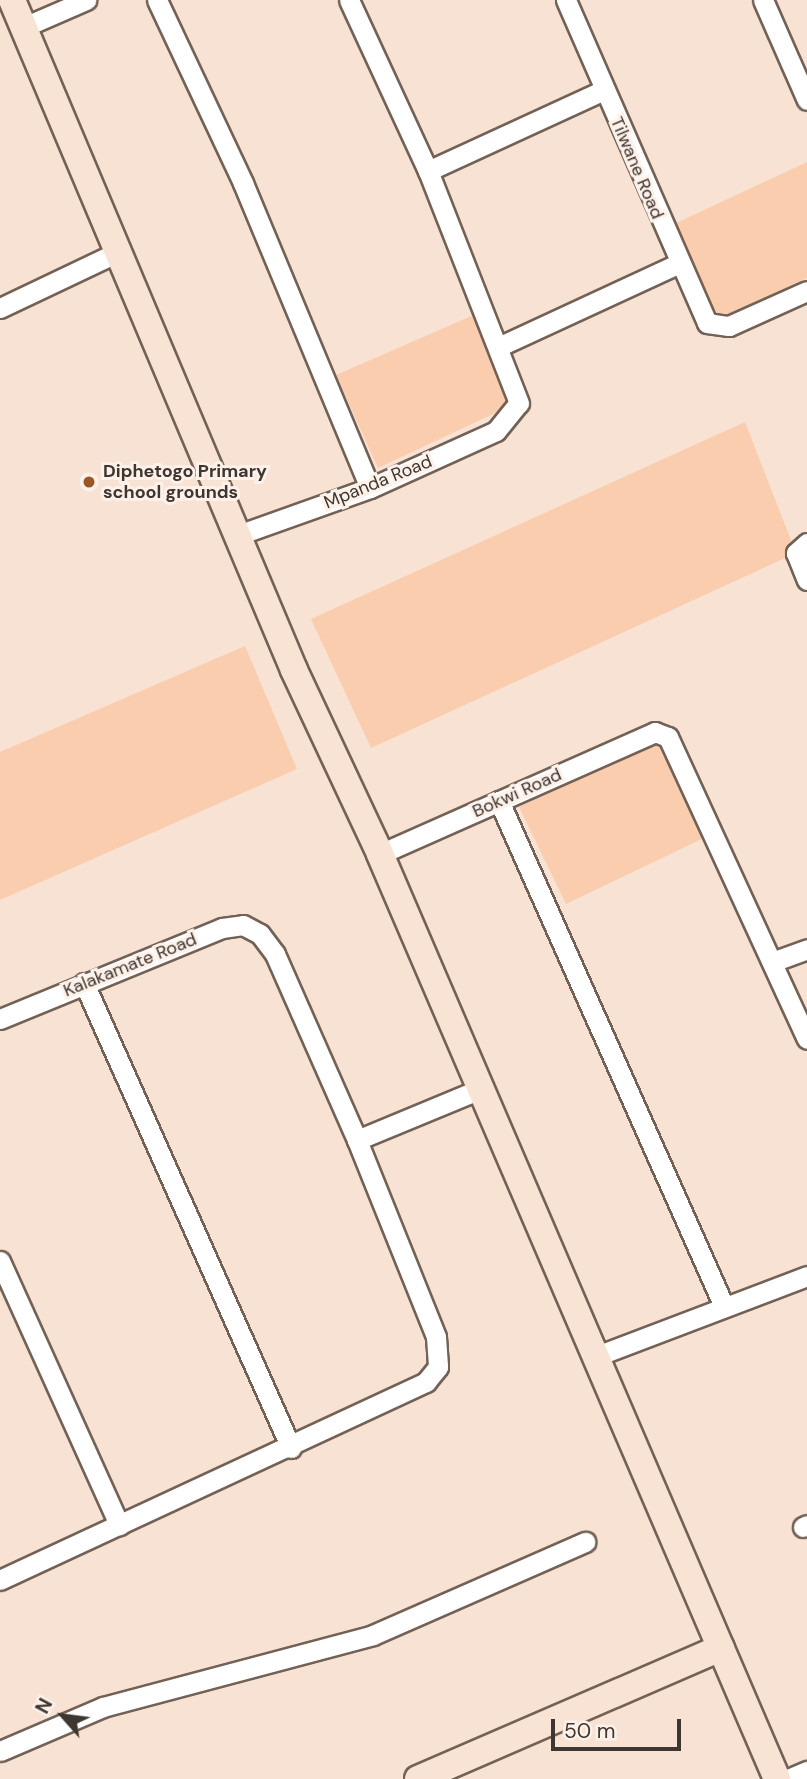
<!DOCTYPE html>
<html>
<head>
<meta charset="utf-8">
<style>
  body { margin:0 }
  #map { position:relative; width:807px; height:1779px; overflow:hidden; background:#f7e2d4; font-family:"DM Sans",sans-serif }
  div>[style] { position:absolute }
  .green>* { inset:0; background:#fbcdaf }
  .roads { filter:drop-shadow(2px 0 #736155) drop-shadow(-2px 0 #736155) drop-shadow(0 2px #736155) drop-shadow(0 -2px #736155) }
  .street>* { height:19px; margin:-9.5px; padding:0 9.5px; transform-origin:9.5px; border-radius:9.5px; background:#fff }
  .secondary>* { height:26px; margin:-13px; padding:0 13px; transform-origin:13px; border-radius:13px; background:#f8e3d4 }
  .dots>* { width:19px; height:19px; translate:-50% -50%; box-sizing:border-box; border:4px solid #fef1e9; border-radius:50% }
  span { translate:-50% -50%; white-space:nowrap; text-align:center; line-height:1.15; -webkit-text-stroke:6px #fef1e9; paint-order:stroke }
  .street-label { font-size:18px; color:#3e3631 }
  .poi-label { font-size:18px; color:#3e3631; font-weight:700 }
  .left { translate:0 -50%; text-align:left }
  .north { position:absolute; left:28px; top:1681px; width:70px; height:70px; -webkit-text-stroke:5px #fef1e9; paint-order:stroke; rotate:298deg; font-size:19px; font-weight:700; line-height:28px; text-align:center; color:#3e3631 }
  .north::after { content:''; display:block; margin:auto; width:24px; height:32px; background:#3e3631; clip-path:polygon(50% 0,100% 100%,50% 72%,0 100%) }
  .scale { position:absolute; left:551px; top:1719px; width:130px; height:32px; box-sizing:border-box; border:4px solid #3e3631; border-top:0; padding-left:9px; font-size:21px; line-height:24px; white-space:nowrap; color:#3e3631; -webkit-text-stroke:5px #fef1e9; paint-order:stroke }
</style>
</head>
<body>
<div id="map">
  <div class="green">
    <div style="clip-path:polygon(807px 162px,807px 278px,724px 317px,711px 315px,674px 224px)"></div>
    <div style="clip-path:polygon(476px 314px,515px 396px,508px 407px,378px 468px,336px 375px)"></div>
    <div style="clip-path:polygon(745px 422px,796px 553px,371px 748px,311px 619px)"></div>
    <div style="clip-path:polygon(245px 646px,297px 769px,0 900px,0 752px)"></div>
    <div style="clip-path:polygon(654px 742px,665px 751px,708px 836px,566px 904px,519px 807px)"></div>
  </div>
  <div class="roads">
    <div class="street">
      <div style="left:157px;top:0;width:202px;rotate:64.8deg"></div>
      <div style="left:243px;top:183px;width:330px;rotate:67.4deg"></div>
      <div style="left:566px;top:0;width:352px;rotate:66.4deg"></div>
      <div style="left:707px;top:323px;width:22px;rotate:8deg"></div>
      <div style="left:729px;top:326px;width:85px;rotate:-24.2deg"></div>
      <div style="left:763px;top:0;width:109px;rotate:66.3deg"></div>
      <div style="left:24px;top:27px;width:68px;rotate:-23.5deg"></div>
      <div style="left:428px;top:171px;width:194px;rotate:-24.7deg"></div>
      <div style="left:0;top:308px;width:133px;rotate:-25.4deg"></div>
      <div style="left:498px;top:347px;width:198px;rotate:-24.8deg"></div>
      <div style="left:238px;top:535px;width:140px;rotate:-19.6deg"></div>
      <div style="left:370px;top:488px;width:138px;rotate:-24.3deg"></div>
      <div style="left:496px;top:431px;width:36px;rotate:-51deg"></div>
      <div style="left:519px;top:403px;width:249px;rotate:-111.4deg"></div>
      <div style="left:428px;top:171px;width:188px;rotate:-114.8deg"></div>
      <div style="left:807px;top:543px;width:15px;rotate:138deg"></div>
      <div style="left:796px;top:553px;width:29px;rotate:68deg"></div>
      <div style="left:499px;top:801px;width:551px;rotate:66deg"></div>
      <div style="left:380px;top:854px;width:301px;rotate:-23.9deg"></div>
      <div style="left:655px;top:732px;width:14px;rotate:21deg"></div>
      <div style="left:668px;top:737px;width:332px;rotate:65.3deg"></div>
      <div style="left:772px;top:962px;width:37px;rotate:-20deg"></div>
      <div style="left:84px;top:983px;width:509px;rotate:66deg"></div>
      <div style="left:0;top:1019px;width:240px;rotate:-22.3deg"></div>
      <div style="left:222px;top:928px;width:21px;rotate:-8deg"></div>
      <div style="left:243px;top:925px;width:19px;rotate:28deg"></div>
      <div style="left:260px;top:934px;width:25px;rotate:53deg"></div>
      <div style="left:275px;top:954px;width:203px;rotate:66.2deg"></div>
      <div style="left:357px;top:1140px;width:212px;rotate:68.1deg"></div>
      <div style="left:436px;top:1337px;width:30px;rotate:86deg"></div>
      <div style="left:438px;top:1367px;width:19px;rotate:129deg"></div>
      <div style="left:426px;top:1382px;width:470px;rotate:155.1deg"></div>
      <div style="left:357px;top:1140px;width:133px;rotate:-22.5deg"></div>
      <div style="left:0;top:1261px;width:290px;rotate:65.7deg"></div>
      <div style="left:594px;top:1357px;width:228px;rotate:-20.8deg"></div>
      <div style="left:803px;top:1527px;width:4px;rotate:-27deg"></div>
      <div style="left:0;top:1751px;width:112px;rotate:-23.1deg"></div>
      <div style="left:103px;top:1707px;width:279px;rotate:-14.9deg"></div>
      <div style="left:373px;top:1635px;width:232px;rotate:-23.7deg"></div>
      <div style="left:788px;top:1779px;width:21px;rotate:-23deg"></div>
    </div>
    <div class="secondary">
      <div style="left:12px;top:0;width:727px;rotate:67.17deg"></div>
      <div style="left:294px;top:670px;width:203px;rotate:64.9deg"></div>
      <div style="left:380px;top:854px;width:1007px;rotate:66.77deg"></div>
      <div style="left:418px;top:1779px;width:330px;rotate:-23.4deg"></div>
    </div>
  </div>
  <div class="dots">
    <div style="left:89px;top:482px;background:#9b5827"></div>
  </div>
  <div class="street-label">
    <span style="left:637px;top:168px;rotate:67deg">Tilwane Road</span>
    <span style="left:378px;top:482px;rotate:-22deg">Mpanda Road</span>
    <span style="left:517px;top:793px;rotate:-24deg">Bokwi Road</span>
    <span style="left:130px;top:965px;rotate:-22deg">Kalakamate Road</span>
  </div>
  <div class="poi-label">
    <span class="left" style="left:103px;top:482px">Diphetogo Primary<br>school grounds</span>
  </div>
  <div class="north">N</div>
  <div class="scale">50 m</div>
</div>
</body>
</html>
